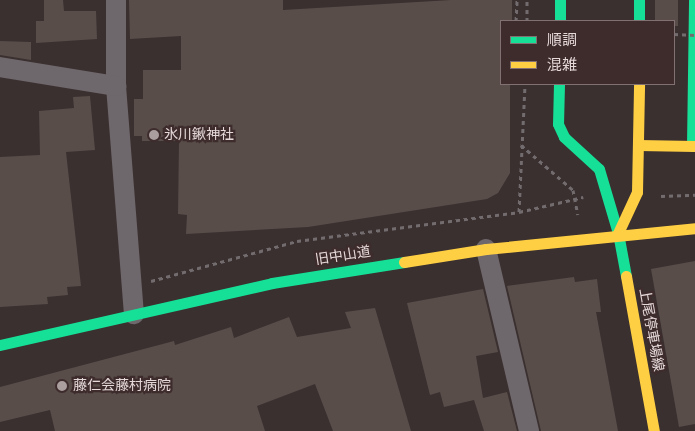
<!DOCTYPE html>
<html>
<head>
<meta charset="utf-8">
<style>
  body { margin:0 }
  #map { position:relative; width:695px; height:431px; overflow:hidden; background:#3a3030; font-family:"Source Sans 3","Noto Sans JP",sans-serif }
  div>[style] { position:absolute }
  .building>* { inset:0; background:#584d49 }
  .path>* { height:3px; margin-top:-1.5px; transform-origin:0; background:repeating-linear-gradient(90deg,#726c6e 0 4px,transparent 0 8px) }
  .street>* { height:20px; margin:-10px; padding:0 10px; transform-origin:10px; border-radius:10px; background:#6e676b }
  .fast>* { height:11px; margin:-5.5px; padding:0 5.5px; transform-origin:5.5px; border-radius:5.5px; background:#16e098 }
  .slow>* { height:11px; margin:-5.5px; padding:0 5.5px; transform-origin:5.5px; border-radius:5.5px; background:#ffcf43 }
  .path-bridge>* { height:3px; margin-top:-1.5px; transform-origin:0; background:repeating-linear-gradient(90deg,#726c6e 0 4px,transparent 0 8px) }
  .dots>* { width:14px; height:14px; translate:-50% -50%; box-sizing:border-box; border:2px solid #3e2c2d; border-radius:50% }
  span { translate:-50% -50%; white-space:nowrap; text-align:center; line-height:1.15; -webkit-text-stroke:4.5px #3e2c2d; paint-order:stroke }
  .poi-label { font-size:14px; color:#e6d9da }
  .left { translate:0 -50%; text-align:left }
  .street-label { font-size:14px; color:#e6d9da }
  .legend { position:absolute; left:500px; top:20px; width:175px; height:65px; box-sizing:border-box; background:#3e2c2d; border:1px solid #817172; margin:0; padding:6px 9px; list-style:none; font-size:15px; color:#e6d9da }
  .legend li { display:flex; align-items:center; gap:10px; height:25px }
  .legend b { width:25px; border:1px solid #817172 }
</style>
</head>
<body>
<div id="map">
  <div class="building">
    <div style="clip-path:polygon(44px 0,63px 0,64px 11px,96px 11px,97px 39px,36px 43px,36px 21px,44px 21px)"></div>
    <div style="clip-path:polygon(129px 0,283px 0,283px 10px,451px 0,512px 0,512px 21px,501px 21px,501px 84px,510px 84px,510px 173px,498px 193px,487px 199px,308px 227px,186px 234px,187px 215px,178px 214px,179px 141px,142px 141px,142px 136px,134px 136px,134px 99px,143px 99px,143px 70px,181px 70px,181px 36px,130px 39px)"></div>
    <div style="clip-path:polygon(655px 0,678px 0,678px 26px,674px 26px,674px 21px,655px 21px)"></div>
    <div style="clip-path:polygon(0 41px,31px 42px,31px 60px,0 55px)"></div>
    <div style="clip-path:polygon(90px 96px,95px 150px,66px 152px,81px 286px,67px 287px,68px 295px,47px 297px,48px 304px,0 307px,0 157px,40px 155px,39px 111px,74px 108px,73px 97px)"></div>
    <div style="clip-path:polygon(695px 261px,695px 424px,679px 427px,651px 269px)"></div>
    <div style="clip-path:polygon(574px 277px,575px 282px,597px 279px,601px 312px,596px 312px,618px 431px,541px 431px,507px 286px)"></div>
    <div style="clip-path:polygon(483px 289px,498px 352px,476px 356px,483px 398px,507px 392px,517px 431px,484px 431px,474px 400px,444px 407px,440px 392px,430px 395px,407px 303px)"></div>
    <div style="clip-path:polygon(375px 308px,411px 431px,333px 431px,315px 384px,257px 406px,265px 431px,55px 431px,50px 410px,0 422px,0 387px,174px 341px,175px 345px,231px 327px,234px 338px,289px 317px,297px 337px,351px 328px,345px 312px)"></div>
  </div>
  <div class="path">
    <div style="left:516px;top:21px;width:21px;rotate:-87deg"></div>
    <div style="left:527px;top:21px;width:21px;rotate:-90deg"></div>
    <div style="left:521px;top:145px;width:69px;rotate:40.9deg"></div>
    <div style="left:573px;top:190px;width:25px;rotate:79deg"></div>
    <div style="left:661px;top:196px;width:34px;rotate:-2deg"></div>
    <div style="left:519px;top:212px;width:128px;rotate:-87.3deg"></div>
    <div style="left:151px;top:281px;width:151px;rotate:-15.3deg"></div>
    <div style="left:297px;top:241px;width:224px;rotate:-7.4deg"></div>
    <div style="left:519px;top:212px;width:66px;rotate:-13.2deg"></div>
  </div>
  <div class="street">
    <div style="left:116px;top:0;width:86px;rotate:90deg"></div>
    <div style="left:116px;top:86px;width:229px;rotate:85.5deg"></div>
    <div style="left:0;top:67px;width:118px;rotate:9.3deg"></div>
    <div style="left:486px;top:249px;width:187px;rotate:76.7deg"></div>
  </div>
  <div class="fast">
    <div style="left:560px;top:0;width:21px;rotate:90deg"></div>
    <div style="left:639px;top:0;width:21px;rotate:90deg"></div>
    <div style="left:559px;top:84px;width:40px;rotate:91.4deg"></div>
    <div style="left:558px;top:124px;width:14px;rotate:65deg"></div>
    <div style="left:564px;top:137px;width:47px;rotate:42.4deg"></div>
    <div style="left:599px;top:169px;width:67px;rotate:73.5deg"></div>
    <div style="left:618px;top:233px;width:44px;rotate:79.5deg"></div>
    <div style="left:692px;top:146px;width:146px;rotate:-89.2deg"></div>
    <div style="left:0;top:345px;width:279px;rotate:-12.8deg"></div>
    <div style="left:272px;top:283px;width:134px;rotate:-9deg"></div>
  </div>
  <div class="slow">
    <div style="left:638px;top:145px;width:57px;rotate:1deg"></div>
    <div style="left:618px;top:233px;width:45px;rotate:-65.1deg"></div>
    <div style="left:637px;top:192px;width:108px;rotate:-88.9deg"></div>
    <div style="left:404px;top:262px;width:83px;rotate:-9deg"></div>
    <div style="left:486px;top:249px;width:210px;rotate:-5.7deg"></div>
    <div style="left:626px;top:276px;width:158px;rotate:79.8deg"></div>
  </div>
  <div class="path-bridge">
    <div style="left:674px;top:34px;width:21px;rotate:3deg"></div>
  </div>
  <div class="dots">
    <div style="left:154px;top:135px;background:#aa9e9e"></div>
    <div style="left:62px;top:386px;background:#aa9e9e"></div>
  </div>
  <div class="poi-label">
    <span class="left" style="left:164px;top:135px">氷川鍬神社</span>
    <span class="left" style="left:73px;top:386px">藤仁会藤村病院</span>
  </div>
  <div class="street-label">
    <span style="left:343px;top:256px;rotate:-9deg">旧中山道</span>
    <span style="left:651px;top:330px;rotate:80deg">上尾停車場線</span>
  </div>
  <ul class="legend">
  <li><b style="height:6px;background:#16e098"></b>順調</li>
  <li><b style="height:6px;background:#ffcf43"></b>混雑</li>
  </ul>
</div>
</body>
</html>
